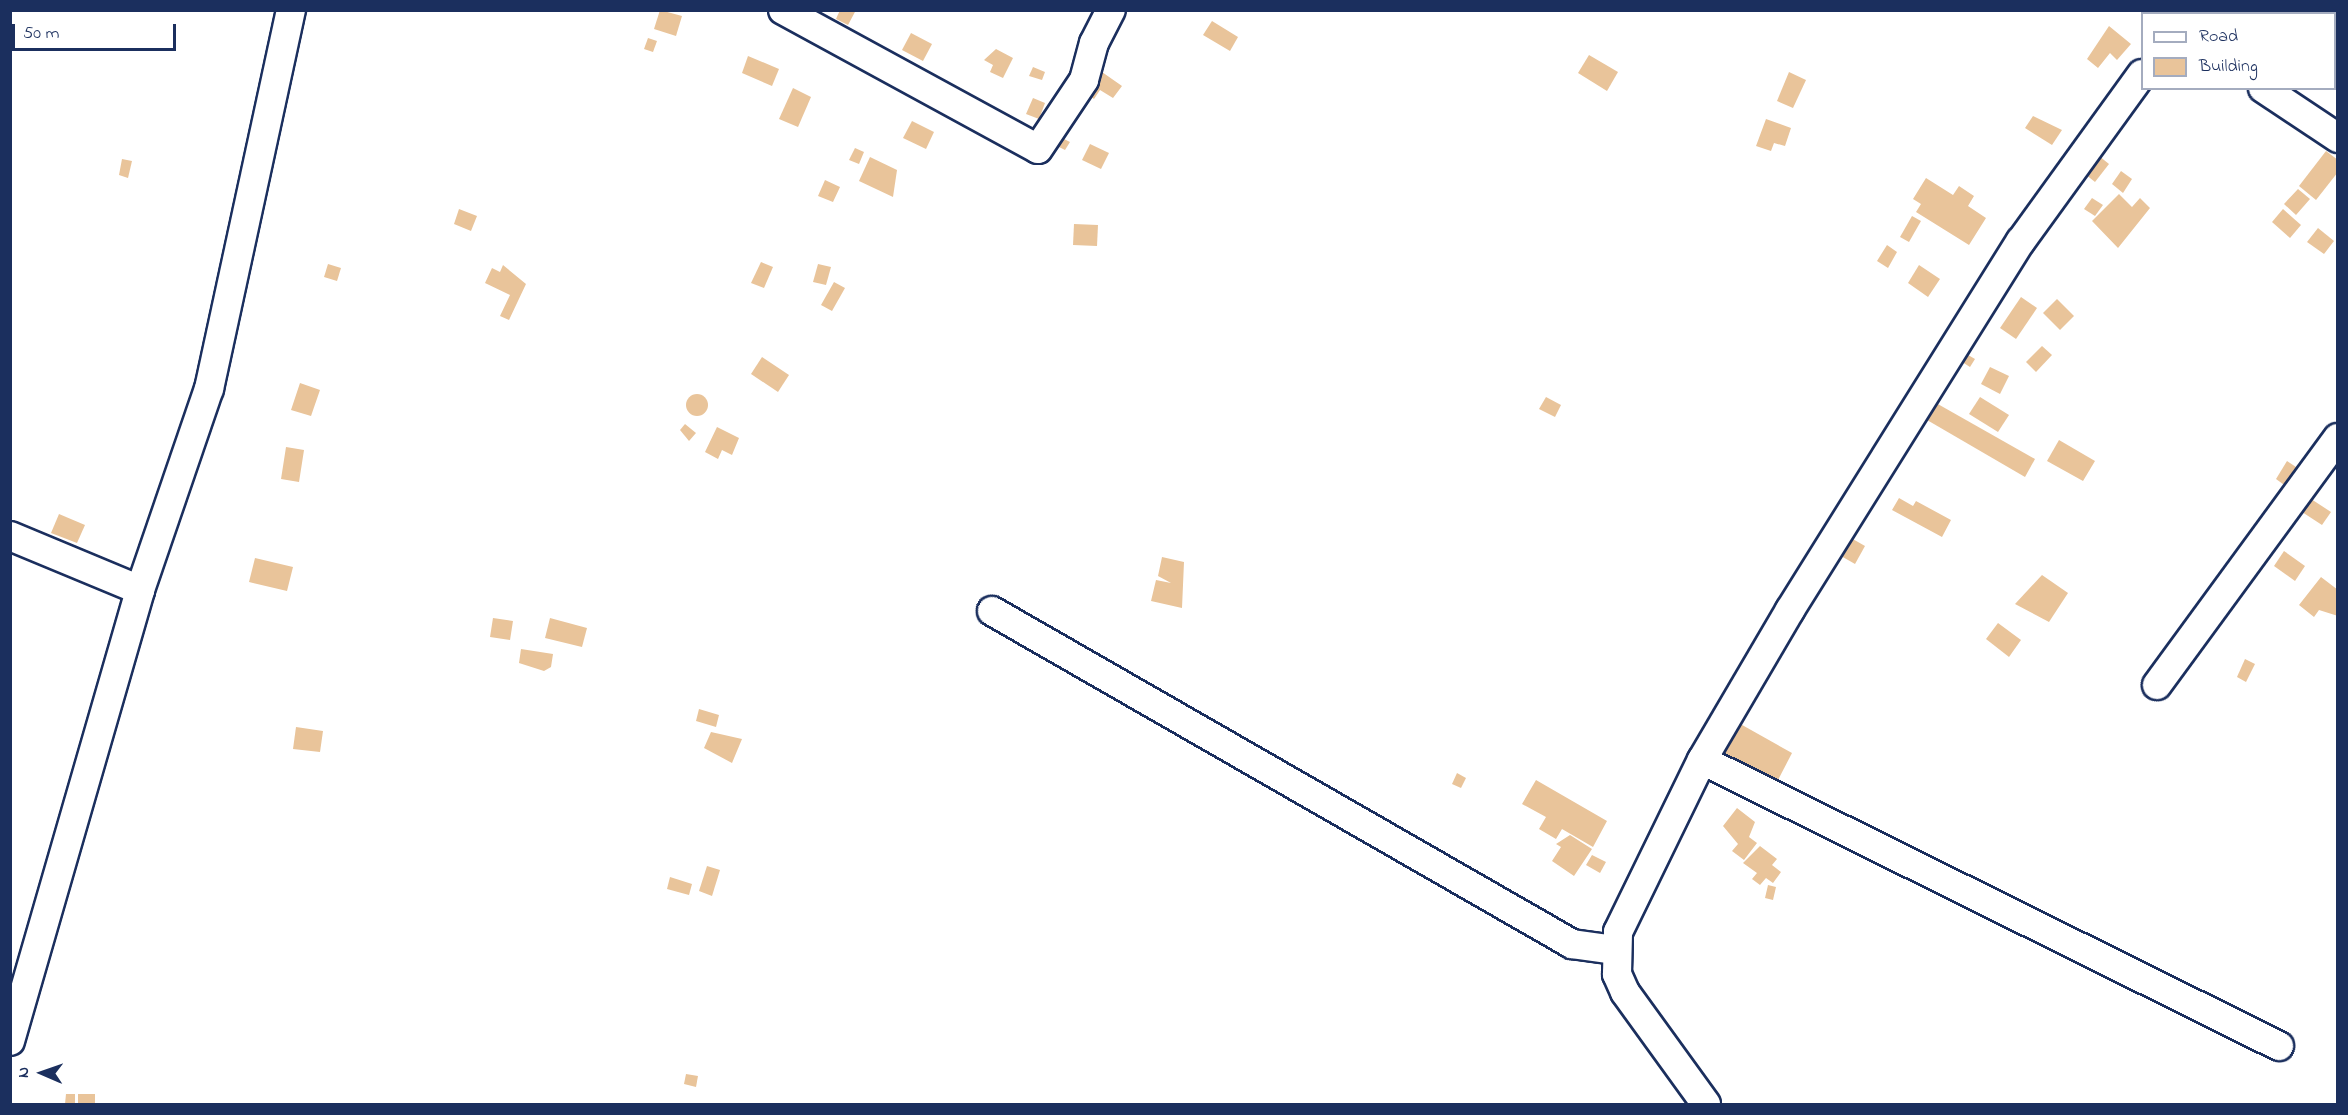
<!DOCTYPE html>
<html>
<head>
<meta charset="utf-8">
<style>
  body { margin:0 }
  #map { position:relative; width:2348px; height:1115px; overflow:hidden; background:#fff; font-family:"Indie Flower",sans-serif }
  div>[style] { position:absolute }
  .building>* { inset:0; background:#e9c49a }
  .round { border-radius:50% }
  .roads { filter:drop-shadow(2px 0 #1b2f5e) drop-shadow(-2px 0 #1b2f5e) drop-shadow(0 2px #1b2f5e) drop-shadow(0 -2px #1b2f5e) }
  .minor>* { height:28px; margin:-14px; padding:0 14px; transform-origin:14px; border-radius:14px; background:#fff }
  span { translate:-50% -50%; white-space:nowrap; text-align:center; line-height:1.15; -webkit-text-stroke:4.5px #fff; paint-order:stroke }
  .frame { position:absolute; inset:0; border:12px solid #1b2f5e; pointer-events:none }
  .legend { position:absolute; left:2141px; top:12px; width:195px; height:78px; box-sizing:border-box; background:#fff; border:2px solid #a4acbf; margin:0; padding:8px 10px; list-style:none; font-size:18px; color:#1b2f5e }
  .legend li { display:flex; align-items:center; gap:12px; height:30px }
  .legend b { width:30px; border:2px solid #a4acbf }
  .north { position:absolute; left:12px; top:1043px; width:60px; height:60px; -webkit-text-stroke:4px #fff; paint-order:stroke; rotate:272deg; font-size:16px; font-weight:700; line-height:24px; text-align:center; color:#1b2f5e }
  .north::after { content:''; display:block; margin:auto; width:21px; height:27px; background:#1b2f5e; clip-path:polygon(50% 0,100% 100%,50% 72%,0 100%) }
  .scale { position:absolute; left:12px; top:24px; width:164px; height:27px; box-sizing:border-box; border:3px solid #1b2f5e; border-top:0; padding-left:8px; font-size:18px; line-height:21px; white-space:nowrap; color:#1b2f5e; -webkit-text-stroke:4px #fff; paint-order:stroke }
</style>
</head>
<body>
<div id="map">
  <div class="building">
    <div style="clip-path:polygon(660px 10px,682px 16px,676px 36px,654px 29px)"></div>
    <div style="clip-path:polygon(840px 10px,856px 10px,848px 25px,836px 19px)"></div>
    <div style="clip-path:polygon(2268px 10px,2316px 10px,2312px 14px)"></div>
    <div style="clip-path:polygon(1212px 21px,1238px 37px,1230px 51px,1203px 35px)"></div>
    <div style="clip-path:polygon(2109px 26px,2131px 44px,2117px 60px,2110px 53px,2098px 68px,2087px 59px)"></div>
    <div style="clip-path:polygon(911px 33px,932px 44px,923px 61px,902px 50px)"></div>
    <div style="clip-path:polygon(648px 38px,657px 41px,653px 52px,644px 49px)"></div>
    <div style="clip-path:polygon(996px 49px,1013px 58px,1003px 78px,990px 72px,993px 65px,984px 60px)"></div>
    <div style="clip-path:polygon(1589px 55px,1618px 72px,1607px 91px,1578px 73px)"></div>
    <div style="clip-path:polygon(748px 56px,779px 69px,772px 86px,742px 73px)"></div>
    <div style="clip-path:polygon(1033px 67px,1045px 72px,1042px 80px,1029px 76px)"></div>
    <div style="clip-path:polygon(1102px 72px,1122px 86px,1113px 98px,1100px 90px,1094px 99px,1088px 94px)"></div>
    <div style="clip-path:polygon(1789px 72px,1806px 80px,1793px 108px,1777px 101px)"></div>
    <div style="clip-path:polygon(793px 88px,811px 97px,798px 127px,779px 119px)"></div>
    <div style="clip-path:polygon(1033px 98px,1045px 103px,1039px 119px,1026px 114px)"></div>
    <div style="clip-path:polygon(2033px 116px,2062px 130px,2052px 145px,2025px 128px)"></div>
    <div style="clip-path:polygon(1766px 119px,1791px 128px,1785px 146px,1774px 143px,1771px 151px,1756px 146px)"></div>
    <div style="clip-path:polygon(912px 121px,934px 132px,926px 149px,903px 138px)"></div>
    <div style="clip-path:polygon(1060px 137px,1070px 142px,1065px 150px,1055px 145px)"></div>
    <div style="clip-path:polygon(1090px 144px,1109px 153px,1101px 169px,1082px 160px)"></div>
    <div style="clip-path:polygon(855px 148px,864px 152px,859px 164px,849px 160px)"></div>
    <div style="clip-path:polygon(2326px 151px,2338px 160px,2338px 172px,2316px 200px,2299px 186px)"></div>
    <div style="clip-path:polygon(2094px 152px,2109px 164px,2095px 182px,2080px 170px)"></div>
    <div style="clip-path:polygon(870px 157px,897px 170px,893px 197px,859px 181px)"></div>
    <div style="clip-path:polygon(122px 159px,132px 161px,128px 178px,119px 175px)"></div>
    <div style="clip-path:polygon(2121px 171px,2132px 179px,2123px 193px,2112px 184px)"></div>
    <div style="clip-path:polygon(1926px 178px,1953px 195px,1959px 186px,1974px 196px,1968px 206px,1986px 218px,1969px 245px,1916px 212px,1921px 204px,1913px 199px)"></div>
    <div style="clip-path:polygon(825px 180px,840px 187px,833px 202px,818px 196px)"></div>
    <div style="clip-path:polygon(2298px 189px,2310px 199px,2296px 215px,2284px 204px)"></div>
    <div style="clip-path:polygon(2119px 194px,2132px 207px,2140px 198px,2150px 208px,2118px 248px,2092px 221px)"></div>
    <div style="clip-path:polygon(2092px 198px,2103px 205px,2095px 216px,2084px 209px)"></div>
    <div style="clip-path:polygon(459px 209px,477px 216px,471px 231px,454px 224px)"></div>
    <div style="clip-path:polygon(2283px 209px,2301px 225px,2290px 238px,2272px 222px)"></div>
    <div style="clip-path:polygon(1912px 216px,1921px 221px,1909px 242px,1900px 237px)"></div>
    <div style="clip-path:polygon(1074px 224px,1098px 225px,1097px 246px,1073px 245px)"></div>
    <div style="clip-path:polygon(2318px 228px,2334px 241px,2324px 254px,2307px 242px)"></div>
    <div style="clip-path:polygon(1887px 245px,1897px 252px,1888px 268px,1877px 261px)"></div>
    <div style="clip-path:polygon(761px 262px,773px 267px,764px 288px,751px 283px)"></div>
    <div style="clip-path:polygon(328px 264px,341px 268px,337px 281px,324px 277px)"></div>
    <div style="clip-path:polygon(818px 264px,831px 267px,826px 285px,813px 282px)"></div>
    <div style="clip-path:polygon(503px 265px,526px 284px,509px 320px,500px 316px,510px 295px,485px 283px,492px 268px,500px 272px)"></div>
    <div style="clip-path:polygon(1919px 265px,1940px 279px,1928px 297px,1908px 283px)"></div>
    <div style="clip-path:polygon(834px 282px,845px 288px,832px 311px,821px 305px)"></div>
    <div style="clip-path:polygon(2021px 297px,2037px 308px,2016px 339px,2000px 328px)"></div>
    <div style="clip-path:polygon(2057px 299px,2074px 316px,2060px 330px,2043px 313px)"></div>
    <div style="clip-path:polygon(2042px 346px,2052px 355px,2036px 372px,2026px 362px)"></div>
    <div style="clip-path:polygon(1963px 352px,1975px 359px,1970px 367px,1959px 360px)"></div>
    <div style="clip-path:polygon(762px 357px,789px 375px,778px 392px,751px 374px)"></div>
    <div style="clip-path:polygon(1990px 367px,2009px 376px,2000px 394px,1981px 384px)"></div>
    <div style="clip-path:polygon(300px 383px,320px 390px,311px 416px,291px 410px)"></div>
    <div class="round" style="left:686px;top:394px;width:22px;height:22px"></div>
    <div style="clip-path:polygon(1546px 397px,1561px 405px,1555px 417px,1539px 409px)"></div>
    <div style="clip-path:polygon(1980px 397px,2009px 415px,1998px 432px,1969px 414px)"></div>
    <div style="clip-path:polygon(1936px 403px,2035px 459px,2025px 477px,1927px 420px)"></div>
    <div style="clip-path:polygon(685px 424px,696px 433px,689px 441px,680px 430px)"></div>
    <div style="clip-path:polygon(717px 427px,739px 438px,732px 455px,722px 450px,718px 459px,705px 452px)"></div>
    <div style="clip-path:polygon(2059px 440px,2095px 461px,2083px 481px,2047px 461px)"></div>
    <div style="clip-path:polygon(286px 447px,304px 450px,299px 482px,281px 479px)"></div>
    <div style="clip-path:polygon(2287px 461px,2299px 469px,2287px 487px,2276px 479px)"></div>
    <div style="clip-path:polygon(2308px 497px,2331px 512px,2322px 525px,2299px 510px)"></div>
    <div style="clip-path:polygon(1899px 498px,1913px 506px,1916px 501px,1951px 520px,1942px 537px,1892px 510px)"></div>
    <div style="clip-path:polygon(59px 514px,85px 525px,77px 543px,51px 533px)"></div>
    <div style="clip-path:polygon(1851px 538px,1865px 546px,1855px 564px,1841px 556px)"></div>
    <div style="clip-path:polygon(2284px 551px,2305px 566px,2295px 581px,2274px 566px)"></div>
    <div style="clip-path:polygon(1162px 557px,1184px 562px,1182px 608px,1151px 601px,1156px 580px,1171px 583px,1158px 576px)"></div>
    <div style="clip-path:polygon(255px 558px,293px 567px,287px 591px,249px 582px)"></div>
    <div style="clip-path:polygon(2042px 575px,2068px 593px,2049px 622px,2015px 604px)"></div>
    <div style="clip-path:polygon(2321px 577px,2338px 590px,2338px 616px,2319px 610px,2314px 617px,2299px 605px)"></div>
    <div style="clip-path:polygon(493px 618px,513px 621px,510px 640px,490px 637px)"></div>
    <div style="clip-path:polygon(550px 618px,587px 628px,582px 647px,545px 638px)"></div>
    <div style="clip-path:polygon(1998px 623px,2021px 640px,2009px 657px,1986px 639px)"></div>
    <div style="clip-path:polygon(521px 649px,553px 654px,551px 667px,544px 671px,519px 663px)"></div>
    <div style="clip-path:polygon(2245px 659px,2255px 664px,2246px 682px,2237px 677px)"></div>
    <div style="clip-path:polygon(699px 709px,719px 715px,716px 727px,696px 721px)"></div>
    <div style="clip-path:polygon(1735px 721px,1792px 753px,1777px 782px,1719px 750px)"></div>
    <div style="clip-path:polygon(296px 727px,323px 731px,320px 752px,293px 749px)"></div>
    <div style="clip-path:polygon(711px 732px,742px 739px,732px 763px,704px 748px)"></div>
    <div style="clip-path:polygon(1457px 773px,1466px 778px,1461px 788px,1452px 784px)"></div>
    <div style="clip-path:polygon(1536px 780px,1607px 821px,1593px 847px,1562px 829px,1556px 839px,1539px 829px,1546px 817px,1522px 804px)"></div>
    <div style="clip-path:polygon(1737px 808px,1755px 822px,1749px 837px,1757px 843px,1744px 860px,1732px 851px,1738px 844px,1723px 826px)"></div>
    <div style="clip-path:polygon(1570px 835px,1592px 849px,1574px 876px,1552px 861px,1561px 847px,1556px 844px)"></div>
    <div style="clip-path:polygon(1760px 846px,1777px 859px,1772px 865px,1781px 872px,1773px 883px,1766px 878px,1760px 885px,1752px 879px,1757px 873px,1743px 863px)"></div>
    <div style="clip-path:polygon(1592px 855px,1606px 862px,1600px 873px,1586px 865px)"></div>
    <div style="clip-path:polygon(707px 866px,720px 870px,712px 896px,699px 891px)"></div>
    <div style="clip-path:polygon(670px 877px,692px 884px,689px 895px,667px 889px)"></div>
    <div style="clip-path:polygon(1768px 885px,1776px 887px,1773px 900px,1765px 898px)"></div>
    <div style="clip-path:polygon(686px 1074px,698px 1076px,696px 1087px,684px 1084px)"></div>
    <div style="clip-path:polygon(66px 1094px,75px 1094px,75px 1104px,65px 1104px)"></div>
    <div style="clip-path:polygon(78px 1094px,95px 1094px,95px 1104px,78px 1104px)"></div>
  </div>
  <div class="roads">
    <div class="minor">
      <div style="left:783px;top:10px;width:290px;rotate:28.6deg"></div>
      <div style="left:1038px;top:149px;width:83px;rotate:-56.3deg"></div>
      <div style="left:1084px;top:80px;width:38px;rotate:-75deg"></div>
      <div style="left:1094px;top:43px;width:37px;rotate:-63deg"></div>
      <div style="left:2159px;top:10px;width:6px;rotate:45deg"></div>
      <div style="left:2263px;top:88px;width:90px;rotate:33.7deg"></div>
      <div style="left:10px;top:536px;width:141px;rotate:22.6deg"></div>
      <div style="left:992px;top:611px;width:669px;rotate:29.86deg"></div>
      <div style="left:1572px;top:944px;width:43px;rotate:7.9deg"></div>
      <div style="left:2157px;top:685px;width:306px;rotate:-53.8deg"></div>
      <div style="left:1702px;top:760px;width:644px;rotate:26.37deg"></div>
      <div style="left:10px;top:1041px;width:469px;rotate:-73.9deg"></div>
      <div style="left:140px;top:590px;width:213px;rotate:-71.1deg"></div>
      <div style="left:209px;top:389px;width:388px;rotate:-77.8deg"></div>
      <div style="left:1706px;top:1104px;width:138px;rotate:-125.9deg"></div>
      <div style="left:1625px;top:992px;width:20px;rotate:-114deg"></div>
      <div style="left:1617px;top:974px;width:42px;rotate:-88.6deg"></div>
      <div style="left:1618px;top:932px;width:191px;rotate:-64deg"></div>
      <div style="left:1702px;top:760px;width:174px;rotate:-59.6deg"></div>
      <div style="left:1790px;top:610px;width:435px;rotate:-58deg"></div>
      <div style="left:2021px;top:241px;width:206px;rotate:-54.1deg"></div>
    </div>
  </div>
  <div class="frame"></div>
  <ul class="legend">
  <li><b style="height:8px;background:#fff"></b>Road</li>
  <li><b style="height:16px;background:#e9c49a"></b>Building</li>
  </ul>
  <div class="north">N</div>
  <div class="scale">50 m</div>
</div>
</body>
</html>
